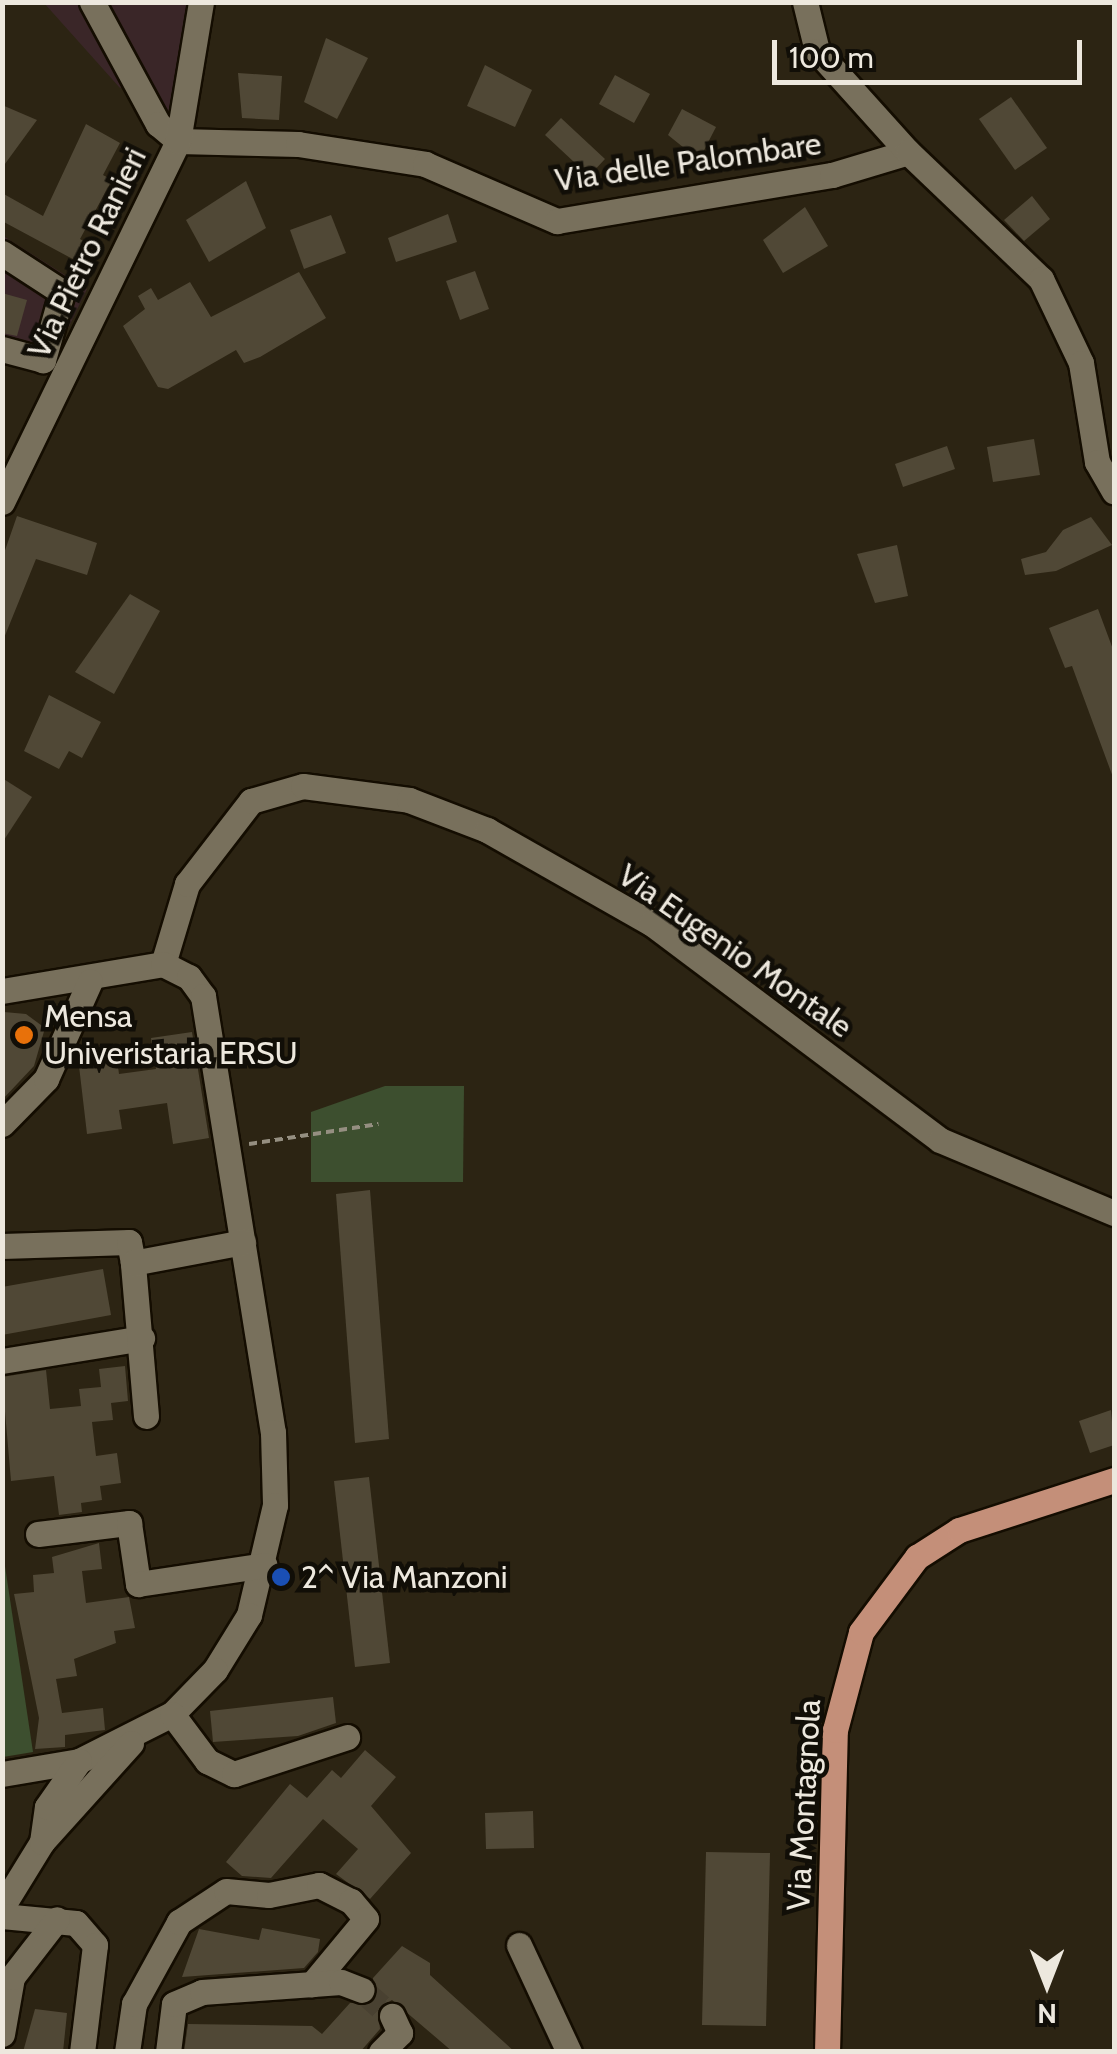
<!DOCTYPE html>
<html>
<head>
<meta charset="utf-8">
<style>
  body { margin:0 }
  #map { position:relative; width:1117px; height:2054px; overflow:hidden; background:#2c2413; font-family:Cabin,sans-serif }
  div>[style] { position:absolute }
  .education>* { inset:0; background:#3a2628 }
  .green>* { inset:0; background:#3d4f2f }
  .building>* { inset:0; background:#504836 }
  .minor-tunnel>* { height:25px; margin-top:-12.5px; transform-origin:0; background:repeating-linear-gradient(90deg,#494131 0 25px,transparent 0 37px) }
  .path>* { height:4px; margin-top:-2px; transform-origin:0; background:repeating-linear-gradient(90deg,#958f81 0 8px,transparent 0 13px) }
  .roads { filter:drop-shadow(2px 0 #140d01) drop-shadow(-2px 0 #140d01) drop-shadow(0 2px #140d01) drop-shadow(0 -2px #140d01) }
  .minor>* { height:25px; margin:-12.5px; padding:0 12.5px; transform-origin:12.5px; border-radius:12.5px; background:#78705c }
  .major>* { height:25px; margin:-12.5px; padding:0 12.5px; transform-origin:12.5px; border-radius:12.5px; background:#c48f79 }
  .dots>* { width:28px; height:28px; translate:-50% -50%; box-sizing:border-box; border:5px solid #110e07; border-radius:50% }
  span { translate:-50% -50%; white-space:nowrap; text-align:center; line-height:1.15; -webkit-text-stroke:9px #110e07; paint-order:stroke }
  .street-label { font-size:32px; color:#ede8de }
  .poi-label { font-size:32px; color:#ede8de }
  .left { translate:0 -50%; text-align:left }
  .frame { position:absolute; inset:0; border:5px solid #ede8de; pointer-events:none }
  .north { position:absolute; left:997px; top:1934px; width:100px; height:100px; -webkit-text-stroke:8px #110e07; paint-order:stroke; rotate:180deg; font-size:28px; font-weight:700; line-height:40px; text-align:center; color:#ede8de }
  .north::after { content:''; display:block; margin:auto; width:35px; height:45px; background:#ede8de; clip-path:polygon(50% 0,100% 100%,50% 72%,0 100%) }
  .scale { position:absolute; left:772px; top:40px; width:310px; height:45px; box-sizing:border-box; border:5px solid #ede8de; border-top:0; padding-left:12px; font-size:30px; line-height:35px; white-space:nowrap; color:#ede8de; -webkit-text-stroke:8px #110e07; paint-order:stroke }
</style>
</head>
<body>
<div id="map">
  <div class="education">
    <div style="clip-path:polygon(44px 3px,193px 3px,172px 120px,147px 74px,120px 88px)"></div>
    <div style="clip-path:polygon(2px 235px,87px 289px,49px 368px,3px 359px)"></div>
  </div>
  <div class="green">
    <div style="clip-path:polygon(385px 1086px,464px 1086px,463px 1182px,311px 1182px,311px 1112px)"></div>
    <div style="clip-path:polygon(3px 1553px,33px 1752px,3px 1757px,2px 1757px)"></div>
  </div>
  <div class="building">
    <div style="clip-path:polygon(326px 38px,368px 58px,337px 119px,304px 102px)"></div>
    <div style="clip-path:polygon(485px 65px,532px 90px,515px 127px,467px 106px)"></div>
    <div style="clip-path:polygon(238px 73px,282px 76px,279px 120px,242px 118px)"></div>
    <div style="clip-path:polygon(615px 75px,650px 94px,634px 123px,599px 104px)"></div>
    <div style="clip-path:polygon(1011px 97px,1047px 148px,1015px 170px,979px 119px)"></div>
    <div style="clip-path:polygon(2px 105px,37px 120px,2px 168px)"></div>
    <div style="clip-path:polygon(682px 109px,716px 127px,699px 160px,668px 135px)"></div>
    <div style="clip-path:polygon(561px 118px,605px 159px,589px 176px,545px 135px)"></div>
    <div style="clip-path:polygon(86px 124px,120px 143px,103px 175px,112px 180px,80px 239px,92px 246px,82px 264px,2px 221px,2px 193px,43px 216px)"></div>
    <div style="clip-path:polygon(246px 181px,266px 228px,209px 262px,186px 220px)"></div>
    <div style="clip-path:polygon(1032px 196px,1050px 219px,1024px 241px,1004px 220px)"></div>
    <div style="clip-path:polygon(805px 207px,828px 246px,783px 273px,763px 240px)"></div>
    <div style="clip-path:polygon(448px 214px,457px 242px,396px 262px,388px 238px)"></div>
    <div style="clip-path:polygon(331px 215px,346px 253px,304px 269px,290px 230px)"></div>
    <div style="clip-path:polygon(475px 271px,489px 309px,460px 320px,446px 281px)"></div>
    <div style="clip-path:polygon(299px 272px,326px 318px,260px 357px,244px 363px,236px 350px,168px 389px,158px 387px,123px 326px,145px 309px,138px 296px,151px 288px,158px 300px,190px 282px,211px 317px)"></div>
    <div style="clip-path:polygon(2px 293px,27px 300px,17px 336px,2px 333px)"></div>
    <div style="clip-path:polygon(1034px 439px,1040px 475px,993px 482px,987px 447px)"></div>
    <div style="clip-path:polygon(947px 446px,955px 469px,903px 487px,895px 464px)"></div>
    <div style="clip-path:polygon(17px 516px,97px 543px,87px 575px,36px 559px,2px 643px,2px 559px)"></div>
    <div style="clip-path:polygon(1091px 517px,1112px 545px,1056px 571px,1025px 575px,1021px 559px,1046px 552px,1063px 530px)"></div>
    <div style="clip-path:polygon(897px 545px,908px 596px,875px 603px,857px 554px)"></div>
    <div style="clip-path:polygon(130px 594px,160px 611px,114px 694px,75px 672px)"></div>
    <div style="clip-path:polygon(1098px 609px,1114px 652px,1114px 780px,1072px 666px,1065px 668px,1049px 628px)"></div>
    <div style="clip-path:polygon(49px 695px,101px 722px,82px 758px,69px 751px,59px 769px,24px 751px)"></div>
    <div style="clip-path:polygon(2px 778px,32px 797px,2px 843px)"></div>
    <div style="clip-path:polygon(4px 1012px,26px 1014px,45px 1028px,34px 1066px,2px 1100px)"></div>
    <div style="clip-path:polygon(192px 1032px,209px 1138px,173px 1144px,167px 1103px,119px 1110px,122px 1129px,87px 1134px,77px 1049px,115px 1044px,119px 1074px,156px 1069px,151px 1038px)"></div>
    <div style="clip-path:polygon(370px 1190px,389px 1439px,355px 1443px,336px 1194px)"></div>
    <div style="clip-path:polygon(103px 1269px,111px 1315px,2px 1335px,2px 1287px)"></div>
    <div style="clip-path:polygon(125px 1366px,128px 1401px,111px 1403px,113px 1420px,92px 1422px,96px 1456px,117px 1453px,121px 1483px,100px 1486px,102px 1500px,81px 1503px,82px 1512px,59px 1515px,54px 1476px,11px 1481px,2px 1377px,46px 1370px,50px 1409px,81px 1406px,79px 1389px,101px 1387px,99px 1369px)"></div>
    <div style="clip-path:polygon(1111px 1410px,1114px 1445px,1090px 1453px,1079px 1421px)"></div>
    <div style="clip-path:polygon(369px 1477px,390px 1663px,355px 1667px,334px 1481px)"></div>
    <div style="clip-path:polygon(99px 1543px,102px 1569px,82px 1571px,86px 1603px,129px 1597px,135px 1628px,114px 1631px,116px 1643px,74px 1659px,77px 1676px,56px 1679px,62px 1713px,103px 1708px,105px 1730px,65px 1735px,65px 1747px,35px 1749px,39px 1718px,14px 1594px,34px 1592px,33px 1575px,54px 1573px,52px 1557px)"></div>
    <div style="clip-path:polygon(333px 1697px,336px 1723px,298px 1736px,213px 1742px,210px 1711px)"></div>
    <div style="clip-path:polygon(365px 1750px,396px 1777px,371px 1806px,411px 1853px,370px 1899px,336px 1874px,358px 1849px,323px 1819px,271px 1878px,242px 1876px,226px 1862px,290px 1784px,307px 1798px,332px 1770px,341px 1778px)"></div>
    <div style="clip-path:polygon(533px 1811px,534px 1848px,486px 1849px,485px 1813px)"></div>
    <div style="clip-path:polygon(706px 1852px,770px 1853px,766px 2026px,702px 2025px)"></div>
    <div style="clip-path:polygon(262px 1928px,320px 1939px,318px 1952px,304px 1968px,182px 1977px,199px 1929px,259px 1940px)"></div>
    <div style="clip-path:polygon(402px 1946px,430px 1963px,430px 1975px,515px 2052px,453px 2052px,392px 2000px,378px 2008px,380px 2029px,360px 2052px,184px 2052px,188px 2024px,312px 2026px,322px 2034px,350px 2003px,373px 2002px,373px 1978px)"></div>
    <div style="clip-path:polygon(35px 2009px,67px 2013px,63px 2052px,23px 2052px)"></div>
  </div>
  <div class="minor-tunnel">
    <div style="left:362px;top:1990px;width:40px;rotate:41deg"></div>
  </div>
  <div class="path">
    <div style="left:249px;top:1144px;width:131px;rotate:-8.8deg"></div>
  </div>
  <div class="roads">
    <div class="minor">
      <div style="left:92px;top:2px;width:139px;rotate:61.6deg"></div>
      <div style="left:158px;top:124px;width:26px;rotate:40deg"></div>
      <div style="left:178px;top:141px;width:120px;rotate:1.4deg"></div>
      <div style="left:298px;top:144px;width:129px;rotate:8.9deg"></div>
      <div style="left:425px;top:164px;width:144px;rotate:23.4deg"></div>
      <div style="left:557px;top:221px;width:279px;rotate:-9.5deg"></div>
      <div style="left:832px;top:175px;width:79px;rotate:-16.8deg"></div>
      <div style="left:805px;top:2px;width:50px;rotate:76.2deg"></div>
      <div style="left:817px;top:51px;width:136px;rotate:48deg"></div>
      <div style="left:908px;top:152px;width:184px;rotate:43.7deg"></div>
      <div style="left:1041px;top:279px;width:93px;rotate:64.5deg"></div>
      <div style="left:1081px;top:363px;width:100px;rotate:80.8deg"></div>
      <div style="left:1097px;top:462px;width:34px;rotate:60deg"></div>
      <div style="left:2px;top:253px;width:72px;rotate:33deg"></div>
      <div style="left:62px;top:292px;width:71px;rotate:105.6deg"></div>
      <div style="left:43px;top:360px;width:42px;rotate:-165deg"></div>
      <div style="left:2px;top:502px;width:402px;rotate:-64deg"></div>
      <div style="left:178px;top:141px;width:141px;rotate:-80.6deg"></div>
      <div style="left:163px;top:964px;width:84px;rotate:-73.3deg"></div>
      <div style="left:187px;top:884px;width:105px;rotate:-52.4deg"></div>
      <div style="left:251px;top:801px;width:54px;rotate:-16.1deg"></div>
      <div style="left:303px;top:786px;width:107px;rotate:7.5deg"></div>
      <div style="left:409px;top:800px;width:84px;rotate:21deg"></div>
      <div style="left:487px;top:830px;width:189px;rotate:29.6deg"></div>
      <div style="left:651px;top:923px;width:361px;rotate:36.9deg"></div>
      <div style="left:940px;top:1140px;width:189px;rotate:22.8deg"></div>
      <div style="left:2px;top:991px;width:163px;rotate:-9.5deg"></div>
      <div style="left:163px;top:964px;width:29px;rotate:27deg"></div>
      <div style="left:189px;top:977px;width:24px;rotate:54deg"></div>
      <div style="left:203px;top:996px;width:442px;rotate:80.9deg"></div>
      <div style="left:273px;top:1432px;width:73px;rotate:88.4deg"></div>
      <div style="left:275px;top:1505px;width:113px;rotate:103.3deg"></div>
      <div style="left:249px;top:1615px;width:65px;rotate:121.7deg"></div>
      <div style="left:215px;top:1670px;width:62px;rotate:134.3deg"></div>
      <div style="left:172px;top:1714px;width:104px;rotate:153.2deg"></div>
      <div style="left:79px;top:1761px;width:78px;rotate:170.4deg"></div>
      <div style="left:2px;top:1124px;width:63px;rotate:-45.6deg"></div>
      <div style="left:46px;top:1079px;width:107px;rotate:-65.8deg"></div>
      <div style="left:2px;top:1246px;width:127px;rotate:-1.8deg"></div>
      <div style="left:129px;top:1242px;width:21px;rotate:79deg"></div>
      <div style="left:2px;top:1361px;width:142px;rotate:-9.3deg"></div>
      <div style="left:146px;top:1416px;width:154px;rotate:-94.9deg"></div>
      <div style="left:133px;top:1263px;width:112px;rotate:-10.8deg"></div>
      <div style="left:38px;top:1534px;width:92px;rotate:-6.9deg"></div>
      <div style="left:129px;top:1523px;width:62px;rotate:81.6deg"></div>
      <div style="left:138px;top:1584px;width:128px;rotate:-8.5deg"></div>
      <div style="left:172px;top:1714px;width:59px;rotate:53.3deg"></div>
      <div style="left:207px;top:1761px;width:30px;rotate:26deg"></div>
      <div style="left:234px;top:1774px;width:119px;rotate:-18.1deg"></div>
      <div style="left:42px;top:1842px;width:35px;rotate:-82deg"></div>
      <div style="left:47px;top:1807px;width:56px;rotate:-55.2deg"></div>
      <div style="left:2px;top:1907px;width:76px;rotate:-58.4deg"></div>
      <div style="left:42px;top:1842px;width:133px;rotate:-48deg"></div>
      <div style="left:2px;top:1916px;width:74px;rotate:5.4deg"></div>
      <div style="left:76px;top:1923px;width:29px;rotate:49deg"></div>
      <div style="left:95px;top:1945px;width:108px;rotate:96.9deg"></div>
      <div style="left:519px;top:1945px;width:118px;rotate:65deg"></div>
      <div style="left:2px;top:2034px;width:58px;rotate:-80deg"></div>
      <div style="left:12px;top:1977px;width:73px;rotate:-52.2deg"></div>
      <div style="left:127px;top:2052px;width:49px;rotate:-81.7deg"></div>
      <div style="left:134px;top:2004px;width:94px;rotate:-61.2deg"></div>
      <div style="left:179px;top:1922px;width:56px;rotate:-33.4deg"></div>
      <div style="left:226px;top:1891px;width:43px;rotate:5.3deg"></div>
      <div style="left:269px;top:1895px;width:51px;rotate:-11.3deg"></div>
      <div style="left:319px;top:1885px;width:36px;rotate:27deg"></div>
      <div style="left:351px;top:1901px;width:23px;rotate:50deg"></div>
      <div style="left:366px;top:1919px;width:85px;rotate:129.7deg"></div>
      <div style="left:168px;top:2052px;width:48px;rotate:-82.9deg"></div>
      <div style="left:174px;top:2004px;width:30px;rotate:-23deg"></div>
      <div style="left:202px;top:1992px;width:139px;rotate:-4.1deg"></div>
      <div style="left:341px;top:1982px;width:22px;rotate:21deg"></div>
      <div style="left:381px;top:2052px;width:27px;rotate:-45deg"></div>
      <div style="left:400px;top:2033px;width:19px;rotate:-115deg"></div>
    </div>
    <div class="major">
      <div style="left:827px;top:2052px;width:322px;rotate:-88.6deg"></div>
      <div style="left:835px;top:1730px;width:101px;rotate:-75.1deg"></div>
      <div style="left:861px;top:1632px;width:94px;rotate:-53.3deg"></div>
      <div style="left:917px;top:1557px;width:50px;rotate:-32.7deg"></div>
      <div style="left:959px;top:1530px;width:163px;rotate:-17.9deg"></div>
    </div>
  </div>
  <div class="dots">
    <div style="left:24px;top:1035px;background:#e8710a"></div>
    <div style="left:281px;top:1577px;background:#1a4fb4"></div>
  </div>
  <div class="street-label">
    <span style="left:688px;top:162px;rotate:-8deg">Via delle Palombare</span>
    <span style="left:87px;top:253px;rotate:-64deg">Via Pietro Ranieri</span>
    <span style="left:735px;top:951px;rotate:35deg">Via Eugenio Montale</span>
    <span style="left:804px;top:1805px;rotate:-87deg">Via Montagnola</span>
  </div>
  <div class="poi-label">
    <span class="left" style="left:44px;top:1035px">Mensa<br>Univeristaria ERSU</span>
    <span class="left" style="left:301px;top:1577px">2^ Via Manzoni</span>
  </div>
  <div class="frame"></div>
  <div class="north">N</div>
  <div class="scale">100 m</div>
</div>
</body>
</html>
